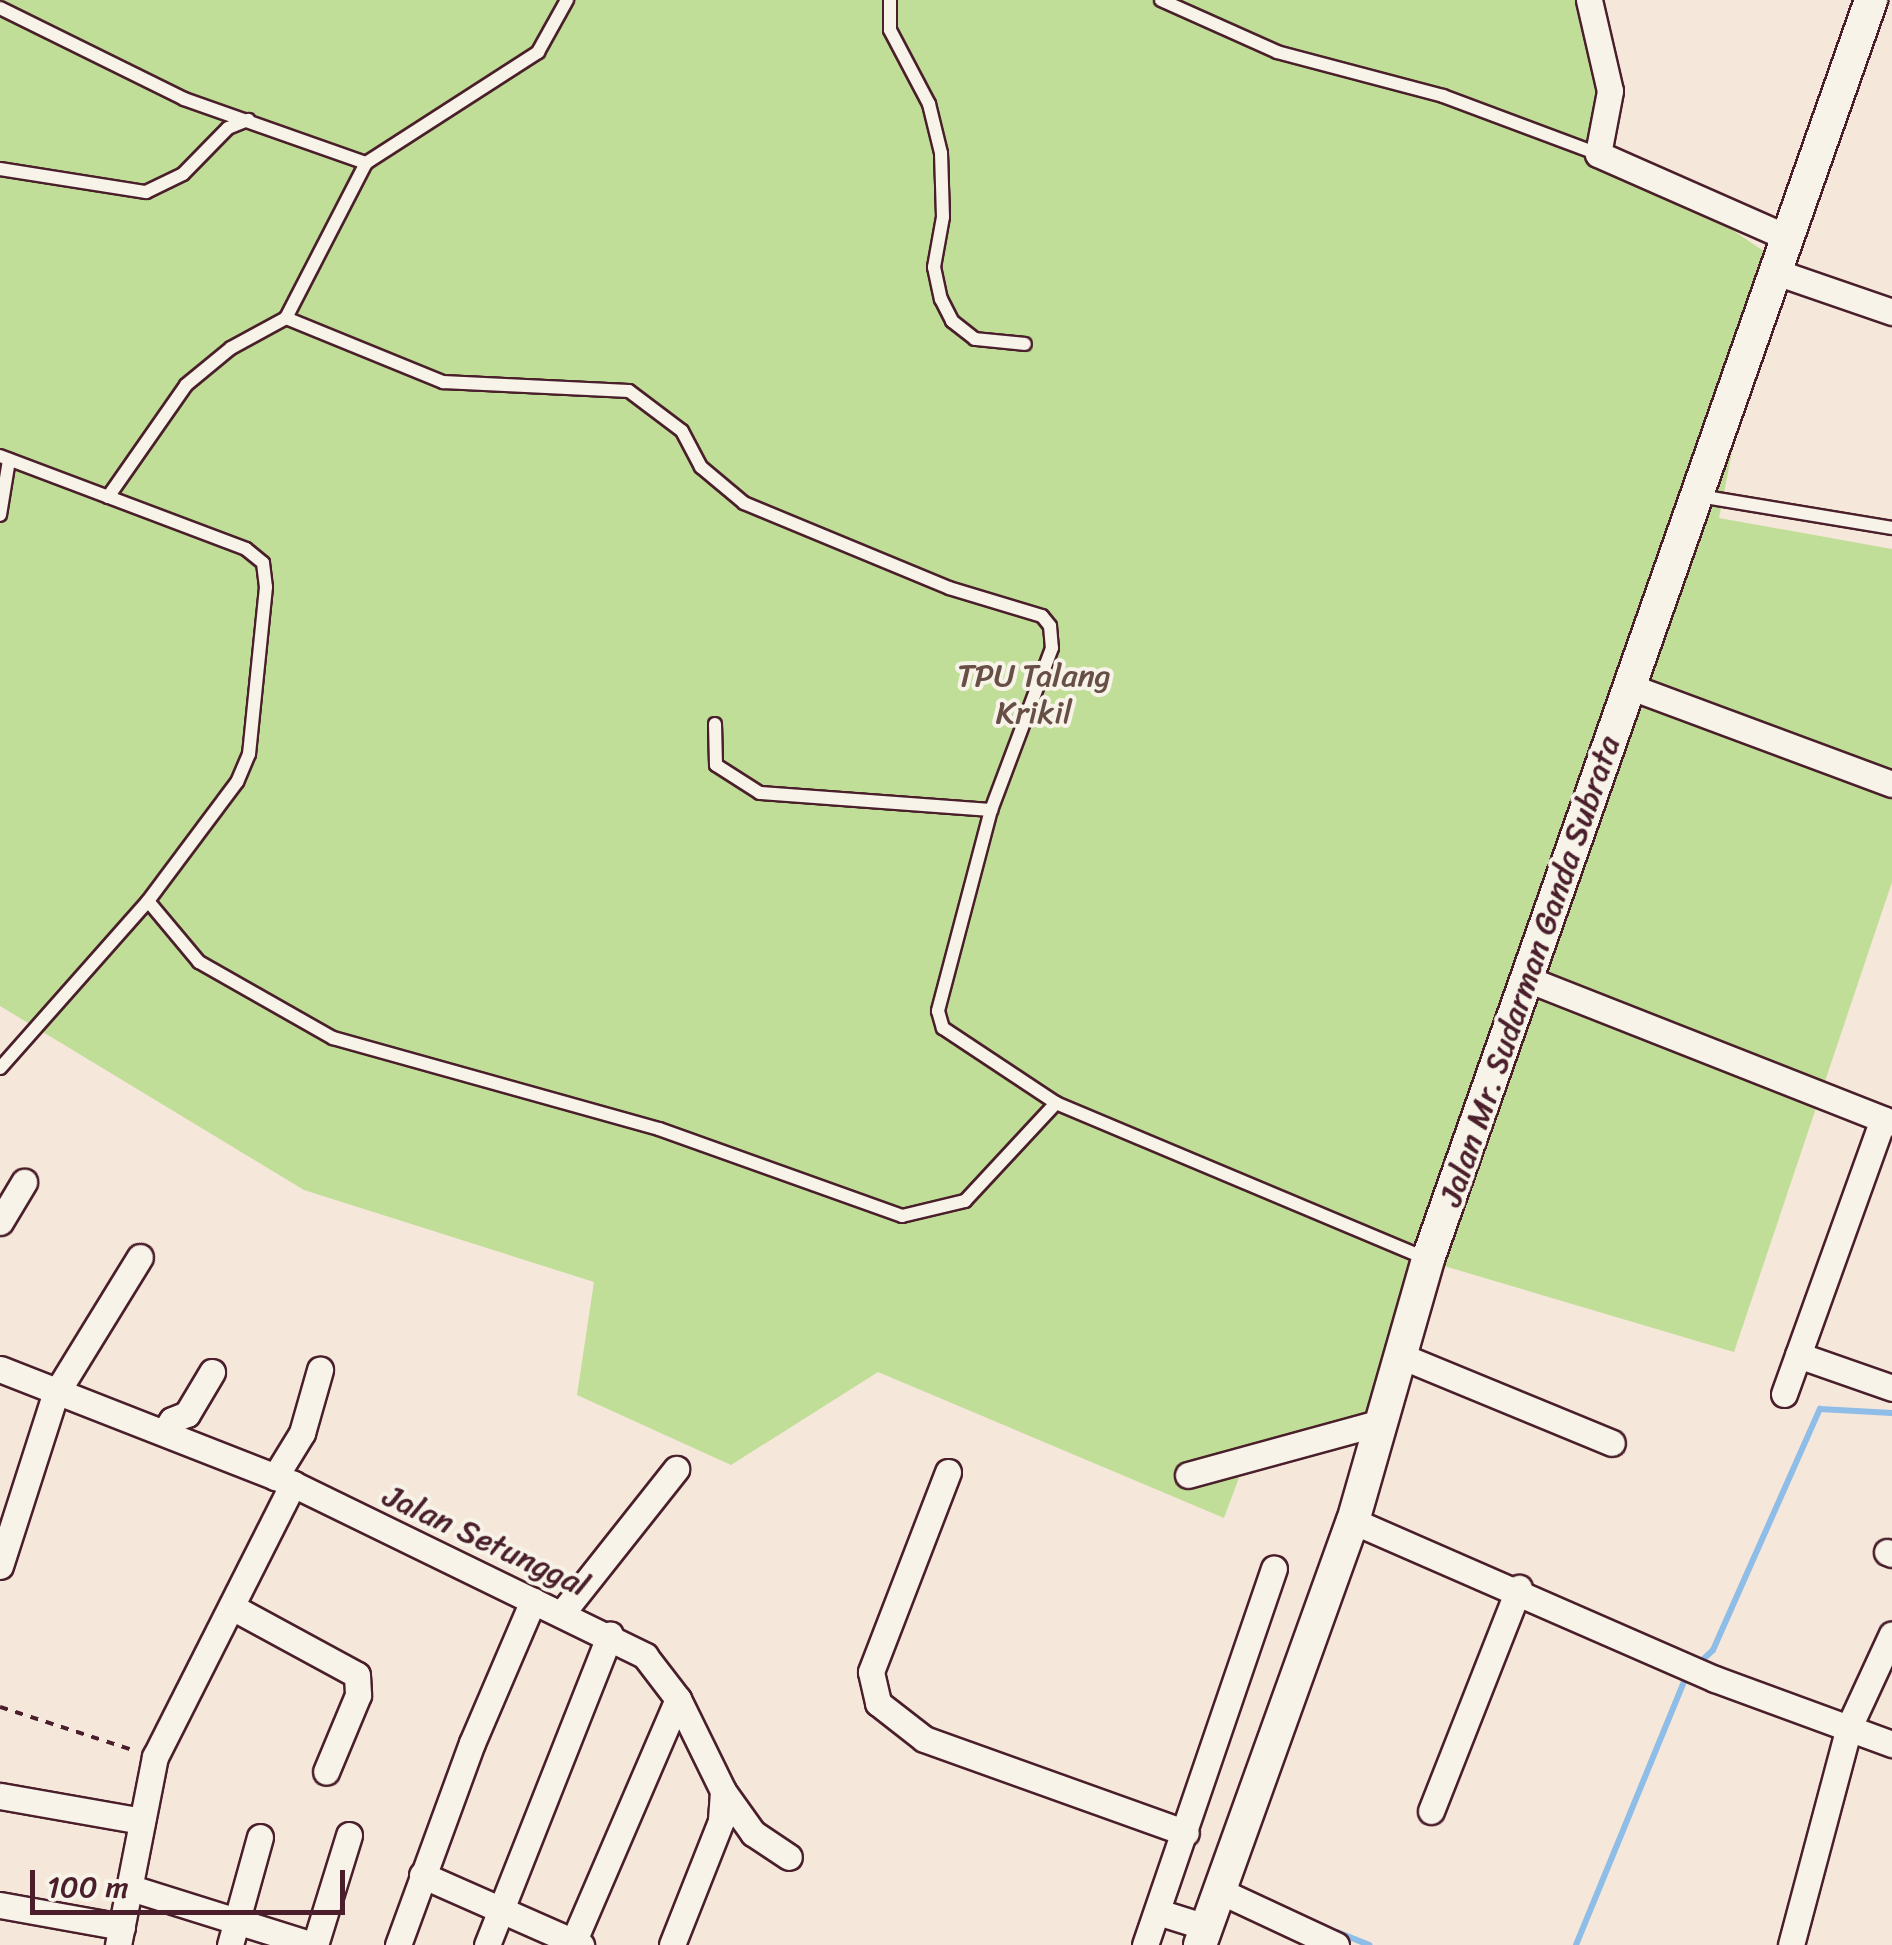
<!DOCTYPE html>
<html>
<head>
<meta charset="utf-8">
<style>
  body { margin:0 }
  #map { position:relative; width:1892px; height:1945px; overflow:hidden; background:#f5e7da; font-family:Sriracha,sans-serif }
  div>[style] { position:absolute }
  .green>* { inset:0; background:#c0de97 }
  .stream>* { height:6px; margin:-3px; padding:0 3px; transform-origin:3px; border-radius:3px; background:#8ebde8 }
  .path>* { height:4px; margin-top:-2px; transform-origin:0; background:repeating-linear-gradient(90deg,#4a1f2b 0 8px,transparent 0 16px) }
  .roads { filter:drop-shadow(2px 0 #4a1f2b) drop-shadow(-2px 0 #4a1f2b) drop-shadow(0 2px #4a1f2b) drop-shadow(0 -2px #4a1f2b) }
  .service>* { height:12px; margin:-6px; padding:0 6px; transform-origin:6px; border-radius:6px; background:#f7f3e8 }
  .minor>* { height:25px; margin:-12.5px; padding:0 12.5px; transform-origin:12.5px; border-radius:12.5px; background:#f7f3e8 }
  .tertiary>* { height:32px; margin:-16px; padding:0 16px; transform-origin:16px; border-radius:16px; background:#f7f3e8 }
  span { translate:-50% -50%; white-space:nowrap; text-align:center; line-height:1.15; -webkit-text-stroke:8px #f7f3e8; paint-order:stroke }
  .park-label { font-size:32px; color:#684f46 }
  .street-label { font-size:32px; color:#4a1f2b }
  .scale { position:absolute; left:30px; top:1870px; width:315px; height:45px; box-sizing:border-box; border:5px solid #4a1f2b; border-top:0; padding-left:12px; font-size:30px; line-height:35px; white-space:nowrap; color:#4a1f2b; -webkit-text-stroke:8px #f7f3e8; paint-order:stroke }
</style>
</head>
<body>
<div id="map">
  <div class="green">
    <div style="clip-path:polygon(0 0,1582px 0,1608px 146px,1771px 256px,1719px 518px,1892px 549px,1892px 882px,1734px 1352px,1434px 1263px,1372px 1414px,1247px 1456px,1224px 1518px,878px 1372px,731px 1465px,577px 1395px,594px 1282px,304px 1190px,0 1006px)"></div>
  </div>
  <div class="stream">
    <div style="left:1696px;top:1666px;width:23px;rotate:-43deg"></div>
    <div style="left:1713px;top:1650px;width:264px;rotate:-66.1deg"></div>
    <div style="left:1820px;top:1409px;width:72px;rotate:3.2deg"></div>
    <div style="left:1337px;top:1932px;width:35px;rotate:22deg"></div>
    <div style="left:1576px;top:1945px;width:293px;rotate:-67.7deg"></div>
  </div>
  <div class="path">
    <div style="left:0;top:1707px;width:139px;rotate:18deg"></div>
  </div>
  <div class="roads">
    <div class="service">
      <div style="left:890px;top:0;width:30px;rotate:90deg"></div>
      <div style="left:890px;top:30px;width:84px;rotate:62.2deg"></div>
      <div style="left:929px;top:104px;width:50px;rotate:76.2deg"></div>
      <div style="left:941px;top:153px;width:64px;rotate:88.2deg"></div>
      <div style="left:943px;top:217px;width:51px;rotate:100.2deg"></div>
      <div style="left:934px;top:267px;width:33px;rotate:78deg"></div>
      <div style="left:941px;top:299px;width:25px;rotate:63deg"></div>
      <div style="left:952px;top:321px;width:29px;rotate:38deg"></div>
      <div style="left:975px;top:339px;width:50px;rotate:5.7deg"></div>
      <div style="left:1161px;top:0;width:127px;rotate:24.1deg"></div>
      <div style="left:1277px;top:52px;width:172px;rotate:14.8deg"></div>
      <div style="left:1443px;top:96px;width:165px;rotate:20.5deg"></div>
      <div style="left:0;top:8px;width:205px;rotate:26.3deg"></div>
      <div style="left:184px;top:99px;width:193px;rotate:19.4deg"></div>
      <div style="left:0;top:169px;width:148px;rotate:9deg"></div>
      <div style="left:146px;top:192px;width:41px;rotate:-25.9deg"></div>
      <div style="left:183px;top:174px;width:64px;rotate:-45.6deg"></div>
      <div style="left:228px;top:128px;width:22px;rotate:-22deg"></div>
      <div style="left:286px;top:318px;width:170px;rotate:22.2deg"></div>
      <div style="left:443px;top:382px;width:186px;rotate:2.8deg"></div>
      <div style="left:629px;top:391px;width:66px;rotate:37deg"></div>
      <div style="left:682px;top:431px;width:41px;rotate:62.2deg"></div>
      <div style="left:701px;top:467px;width:56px;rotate:39.9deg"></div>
      <div style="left:744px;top:503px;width:222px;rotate:22.5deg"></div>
      <div style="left:949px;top:588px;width:97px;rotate:16.8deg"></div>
      <div style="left:1042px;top:616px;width:13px;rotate:51deg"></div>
      <div style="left:1050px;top:626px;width:22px;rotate:85deg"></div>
      <div style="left:1052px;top:648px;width:173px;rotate:110.6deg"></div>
      <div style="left:991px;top:810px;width:208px;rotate:104.8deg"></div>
      <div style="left:938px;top:1011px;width:18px;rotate:74deg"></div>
      <div style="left:943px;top:1028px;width:136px;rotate:33.6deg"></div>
      <div style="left:1056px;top:1103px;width:402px;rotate:22.8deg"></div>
      <div style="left:0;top:456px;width:263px;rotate:20.7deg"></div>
      <div style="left:246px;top:549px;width:22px;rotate:39deg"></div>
      <div style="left:263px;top:563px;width:24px;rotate:83deg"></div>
      <div style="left:266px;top:587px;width:168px;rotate:95.8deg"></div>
      <div style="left:249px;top:754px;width:30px;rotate:113deg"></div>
      <div style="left:237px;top:782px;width:149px;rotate:126.8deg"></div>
      <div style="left:148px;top:901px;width:223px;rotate:131.5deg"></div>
      <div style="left:1699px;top:496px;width:196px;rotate:9.4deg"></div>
      <div style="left:108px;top:497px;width:136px;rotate:-55.1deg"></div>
      <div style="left:186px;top:385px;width:58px;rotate:-39.4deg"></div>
      <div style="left:231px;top:348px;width:63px;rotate:-28.6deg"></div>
      <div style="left:286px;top:318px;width:174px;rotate:-62.7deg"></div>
      <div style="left:366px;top:163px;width:205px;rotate:-32.8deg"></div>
      <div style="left:538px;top:52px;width:60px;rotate:-60.9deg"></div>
      <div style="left:0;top:515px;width:56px;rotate:-80.7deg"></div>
      <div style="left:715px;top:724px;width:41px;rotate:88.6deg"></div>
      <div style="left:716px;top:765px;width:52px;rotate:32.5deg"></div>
      <div style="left:760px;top:793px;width:232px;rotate:4.2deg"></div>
      <div style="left:148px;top:901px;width:80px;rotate:50.1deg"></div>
      <div style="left:199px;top:962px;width:154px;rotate:29.6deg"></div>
      <div style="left:333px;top:1038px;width:338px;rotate:15.6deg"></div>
      <div style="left:659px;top:1129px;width:258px;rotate:19.7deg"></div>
      <div style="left:902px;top:1216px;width:65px;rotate:-13.4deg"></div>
      <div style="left:965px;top:1201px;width:134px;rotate:-47.1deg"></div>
    </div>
    <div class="minor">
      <div style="left:1589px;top:0;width:93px;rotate:77deg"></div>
      <div style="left:1610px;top:91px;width:64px;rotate:100.8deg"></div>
      <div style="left:1598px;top:154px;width:206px;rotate:23.8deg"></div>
      <div style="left:1776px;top:272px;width:123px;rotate:19deg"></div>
      <div style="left:1631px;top:687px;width:278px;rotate:20.4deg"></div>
      <div style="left:1527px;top:979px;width:392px;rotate:21.5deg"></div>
      <div style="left:0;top:1222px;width:47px;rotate:-59deg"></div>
      <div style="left:1798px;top:1355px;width:100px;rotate:19.3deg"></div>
      <div style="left:1401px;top:1356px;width:228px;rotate:22.4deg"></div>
      <div style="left:0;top:1369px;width:315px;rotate:21.4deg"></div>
      <div style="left:293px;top:1484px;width:392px;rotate:26deg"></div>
      <div style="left:645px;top:1656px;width:54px;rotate:52.5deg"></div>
      <div style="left:678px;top:1699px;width:102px;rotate:63.9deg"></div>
      <div style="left:723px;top:1791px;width:30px;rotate:94deg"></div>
      <div style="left:721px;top:1821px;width:133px;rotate:111.6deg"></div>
      <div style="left:1784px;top:1394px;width:292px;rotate:-70.2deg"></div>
      <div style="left:164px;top:1432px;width:14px;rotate:-56deg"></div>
      <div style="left:172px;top:1420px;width:16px;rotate:-22deg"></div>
      <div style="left:187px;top:1414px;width:49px;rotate:-59.2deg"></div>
      <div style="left:948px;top:1472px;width:214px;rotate:111.1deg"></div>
      <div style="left:871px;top:1672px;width:32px;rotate:77deg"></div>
      <div style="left:878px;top:1703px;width:58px;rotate:38deg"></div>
      <div style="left:924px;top:1739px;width:278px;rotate:19.7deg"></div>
      <div style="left:1188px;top:1475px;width:201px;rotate:-15.3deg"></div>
      <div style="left:275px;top:1477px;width:52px;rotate:-58.5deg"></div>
      <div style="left:302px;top:1433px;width:66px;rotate:-74.1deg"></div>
      <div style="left:1353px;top:1521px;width:395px;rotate:23.6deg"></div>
      <div style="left:1715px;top:1679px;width:189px;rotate:20.2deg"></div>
      <div style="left:1887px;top:1552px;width:5px;rotate:22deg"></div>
      <div style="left:0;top:1566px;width:180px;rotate:-72.2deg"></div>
      <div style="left:55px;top:1395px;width:162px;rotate:-58.4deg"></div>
      <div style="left:232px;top:1607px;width:142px;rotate:28.5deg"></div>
      <div style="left:357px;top:1675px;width:20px;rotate:87deg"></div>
      <div style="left:358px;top:1695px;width:83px;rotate:112.6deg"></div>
      <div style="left:562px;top:1613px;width:184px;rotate:-51.6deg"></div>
      <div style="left:723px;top:1791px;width:52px;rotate:54.5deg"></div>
      <div style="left:753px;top:1833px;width:43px;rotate:33.7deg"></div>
      <div style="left:0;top:1796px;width:144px;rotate:10deg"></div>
      <div style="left:1431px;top:1811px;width:240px;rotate:-68.5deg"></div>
      <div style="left:422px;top:1875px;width:174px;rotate:23.8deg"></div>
      <div style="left:131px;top:1888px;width:191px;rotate:17.4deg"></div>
      <div style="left:1220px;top:1891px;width:128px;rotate:25deg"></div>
      <div style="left:0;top:1905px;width:124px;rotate:10.2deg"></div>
      <div style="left:1158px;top:1912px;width:50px;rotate:17.4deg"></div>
      <div style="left:118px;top:1945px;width:192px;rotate:-78.9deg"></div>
      <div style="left:155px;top:1757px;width:306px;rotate:-63.2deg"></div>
      <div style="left:230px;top:1945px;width:112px;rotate:-74.5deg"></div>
      <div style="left:315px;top:1945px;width:115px;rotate:-72.8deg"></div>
      <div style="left:398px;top:1945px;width:215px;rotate:-69.9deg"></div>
      <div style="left:472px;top:1743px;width:155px;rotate:-66.8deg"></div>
      <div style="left:487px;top:1945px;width:334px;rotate:-68.4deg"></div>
      <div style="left:572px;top:1945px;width:268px;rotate:-66.7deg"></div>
      <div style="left:1145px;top:1945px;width:398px;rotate:-71.1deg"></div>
      <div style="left:1791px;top:1945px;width:226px;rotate:-75.1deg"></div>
      <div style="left:1849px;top:1727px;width:102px;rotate:-65.2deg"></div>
    </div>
    <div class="tertiary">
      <div style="left:1200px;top:1945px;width:451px;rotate:-70.2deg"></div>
      <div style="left:1353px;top:1521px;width:273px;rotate:-74deg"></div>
      <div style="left:1428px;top:1259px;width:1335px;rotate:-70.61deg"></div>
    </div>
  </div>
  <div class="park-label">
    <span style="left:1034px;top:695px">TPU Talang<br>Krikil</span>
  </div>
  <div class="street-label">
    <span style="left:1530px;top:971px;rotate:-71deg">Jalan Mr. Sudarman Ganda Subrata</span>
    <span style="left:486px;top:1541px;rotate:25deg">Jalan Setunggal</span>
  </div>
  <div class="scale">100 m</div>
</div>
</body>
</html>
